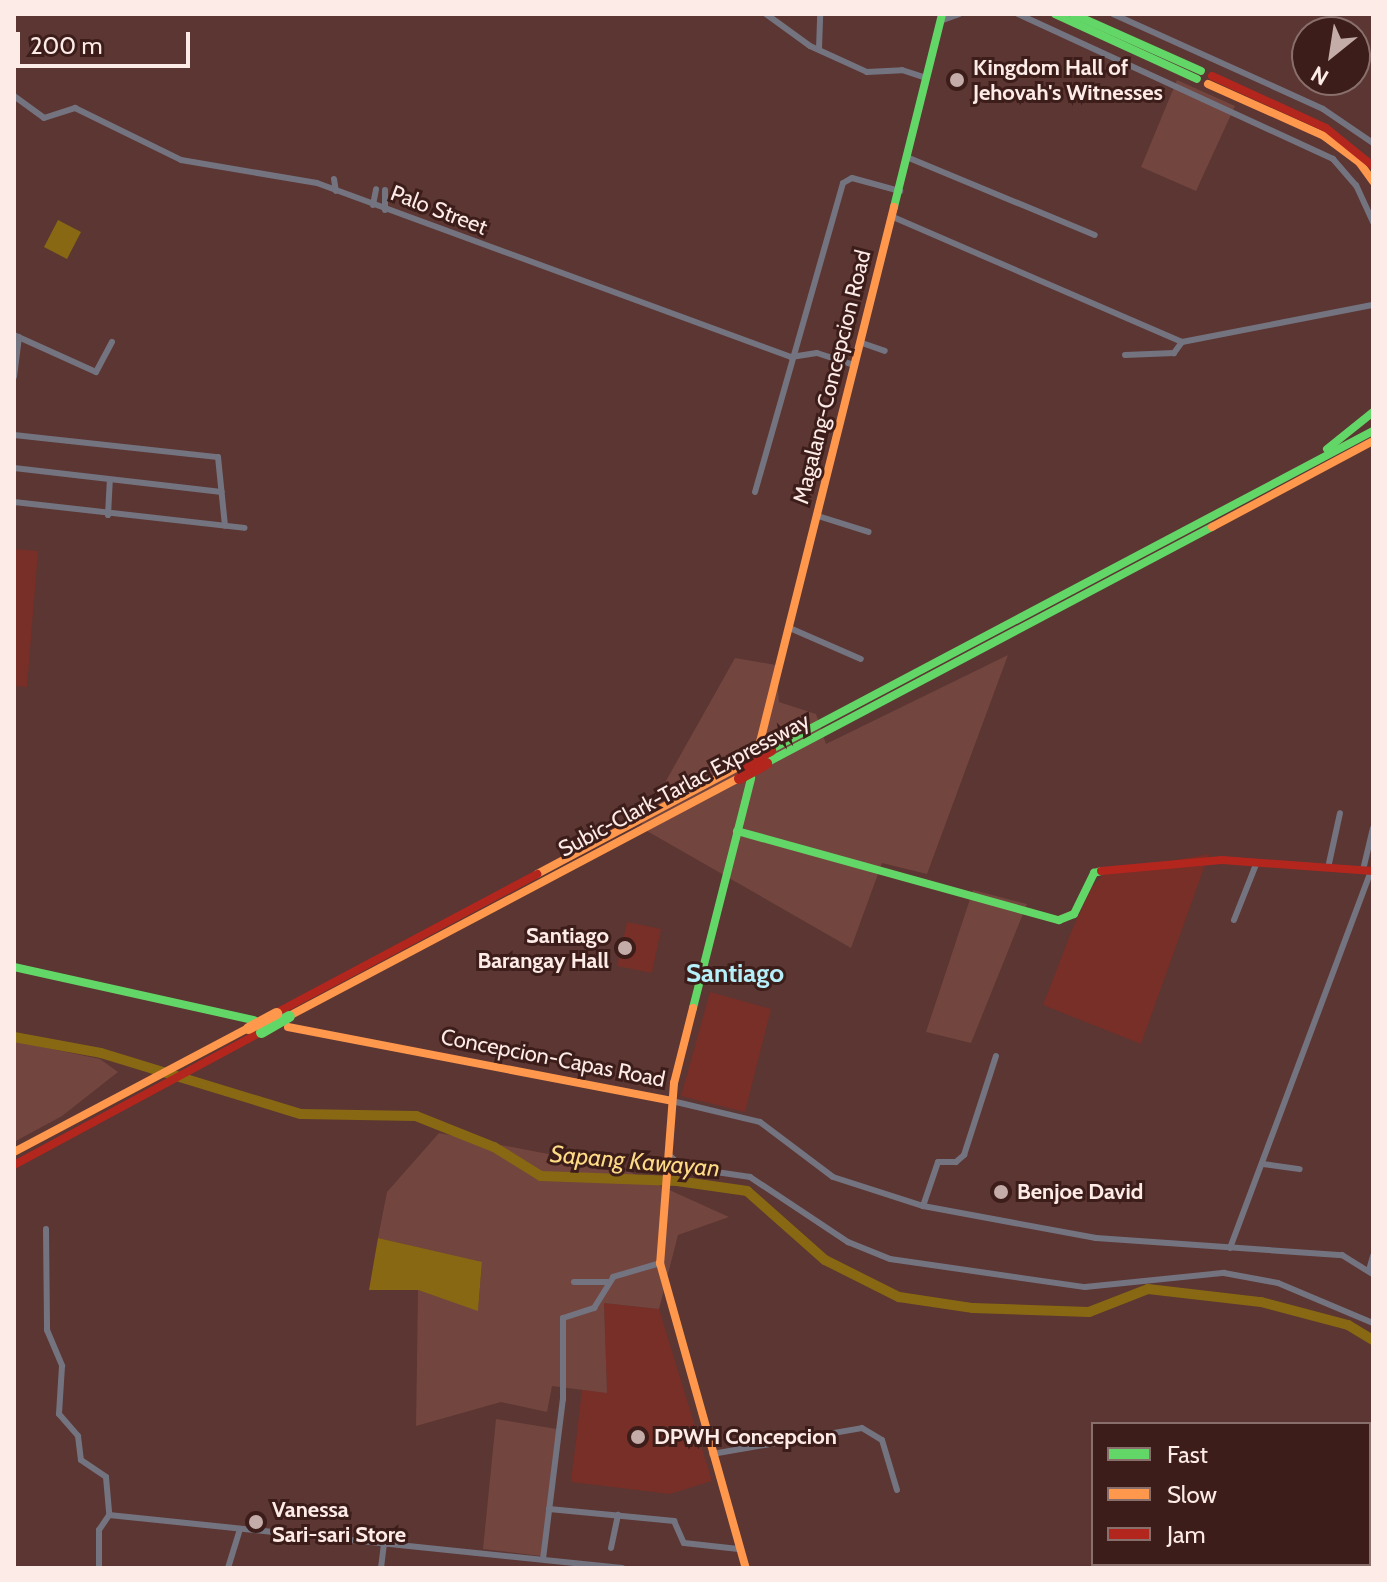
<!DOCTYPE html>
<html>
<head>
<meta charset="utf-8">
<style>
  body { margin:0 }
  #map { position:relative; width:1387px; height:1582px; overflow:hidden; background:#5b3632; font-family:Cabin,sans-serif }
  div>[style] { position:absolute }
  .built>* { inset:0; background:#772f28 }
  .green>* { inset:0; background:#73453f }
  .water>* { inset:0; background:#886813 }
  .river>* { height:10px; margin:-5px; padding:0 5px; transform-origin:5px; border-radius:5px; background:#886813 }
  .street>* { height:6px; margin:-3px; padding:0 3px; transform-origin:3px; border-radius:3px; background:#747380 }
  .fast>* { height:8px; margin:-4px; padding:0 4px; transform-origin:4px; border-radius:4px; background:#63d668 }
  .slow>* { height:8px; margin:-4px; padding:0 4px; transform-origin:4px; border-radius:4px; background:#ff974d }
  .jam>* { height:8px; margin:-4px; padding:0 4px; transform-origin:4px; border-radius:4px; background:#b3261e }
  .fast-bridge>* { height:11px; margin:-5.5px; padding:0 5.5px; transform-origin:5.5px; border-radius:5.5px; background:#63d668 }
  .slow-bridge>* { height:11px; margin:-5.5px; padding:0 5.5px; transform-origin:5.5px; border-radius:5.5px; background:#ff974d }
  .jam-bridge>* { height:11px; margin:-5.5px; padding:0 5.5px; transform-origin:5.5px; border-radius:5.5px; background:#b3261e }
  .dots>* { width:22px; height:22px; translate:-50% -50%; box-sizing:border-box; border:4px solid #3c1d19; border-radius:50% }
  span { translate:-50% -50%; white-space:nowrap; text-align:center; line-height:1.15; -webkit-text-stroke:6px #3c1d19; paint-order:stroke }
  .poi-label { font-size:22px; color:#fdebe8; font-weight:700 }
  .left { translate:0 -50%; text-align:left }
  .right { translate:-100% -50%; text-align:right }
  .street-label { font-size:22px; color:#fdebe8 }
  .water-label { font-size:24px; color:#fcda86; font-style:italic }
  .quarter-label { font-size:26px; color:#b5eff9; font-weight:700 }
  .frame { position:absolute; inset:0; border:16px solid #fdebe8; pointer-events:none }
  .legend { position:absolute; left:1091px; top:1422px; width:280px; height:144px; box-sizing:border-box; background:#3c1d19; border:2px solid #896f6c; margin:0; padding:10px 14px; list-style:none; font-size:24px; color:#fdebe8 }
  .legend li { display:flex; align-items:center; gap:16px; height:40px }
  .legend b { width:40px; border:2px solid #896f6c }
  .north { position:absolute; left:1291px; top:16px; width:80px; height:80px; box-sizing:border-box; background:#3c1d19; border:2px solid #896f6c; border-radius:50%; rotate:210deg; font-size:22px; font-weight:700; line-height:32px; text-align:center; color:#fdebe8 }
  .north::after { content:''; display:block; margin:auto; width:28px; height:36px; background:#c4aca8; clip-path:polygon(50% 0,100% 100%,50% 72%,0 100%) }
  .scale { position:absolute; left:16px; top:32px; width:174px; height:36px; box-sizing:border-box; border:4px solid #fdebe8; border-top:0; padding-left:10px; font-size:24px; line-height:28px; white-space:nowrap; color:#fdebe8; -webkit-text-stroke:6px #3c1d19; paint-order:stroke }
</style>
</head>
<body>
<div id="map">
  <div class="built">
    <div style="clip-path:polygon(14px 549px,38px 551px,27px 687px,14px 686px)"></div>
    <div style="clip-path:polygon(1209px 854px,1141px 1044px,1043px 1005px,1072px 930px,1092px 887px,1105px 873px)"></div>
    <div style="clip-path:polygon(627px 922px,661px 929px,652px 973px,617px 966px)"></div>
    <div style="clip-path:polygon(710px 992px,771px 1009px,745px 1112px,681px 1096px)"></div>
    <div style="clip-path:polygon(604px 1303px,659px 1309px,712px 1481px,670px 1494px,571px 1482px,582px 1390px,607px 1392px)"></div>
  </div>
  <div class="green">
    <div style="clip-path:polygon(1177px 80px,1235px 106px,1196px 191px,1141px 167px)"></div>
    <div style="clip-path:polygon(1008px 655px,927px 874px,882px 863px,851px 948px,640px 827px,735px 658px,776px 665px,779px 702px,816px 714px,826px 744px)"></div>
    <div style="clip-path:polygon(973px 890px,1027px 904px,971px 1043px,926px 1032px)"></div>
    <div style="clip-path:polygon(14px 1041px,100px 1059px,118px 1072px,62px 1116px,14px 1142px)"></div>
    <div style="clip-path:polygon(439px 1133px,621px 1168px,729px 1217px,678px 1235px,659px 1309px,604px 1303px,607px 1393px,552px 1386px,547px 1412px,501px 1402px,416px 1426px,418px 1290px,478px 1310px,482px 1263px,378px 1238px,387px 1192px)"></div>
    <div style="clip-path:polygon(496px 1419px,557px 1429px,541px 1556px,483px 1549px)"></div>
  </div>
  <div class="water">
    <div style="clip-path:polygon(58px 220px,81px 232px,67px 259px,44px 247px)"></div>
    <div style="clip-path:polygon(378px 1238px,482px 1262px,478px 1311px,418px 1290px,369px 1290px)"></div>
  </div>
  <div class="river">
    <div style="left:14px;top:1037px;width:88px;rotate:10.4deg"></div>
    <div style="left:101px;top:1053px;width:209px;rotate:17deg"></div>
    <div style="left:301px;top:1114px;width:115px;rotate:1deg"></div>
    <div style="left:416px;top:1116px;width:84px;rotate:21.7deg"></div>
    <div style="left:494px;top:1147px;width:55px;rotate:31.7deg"></div>
    <div style="left:541px;top:1176px;width:136px;rotate:2.1deg"></div>
    <div style="left:677px;top:1181px;width:71px;rotate:8.1deg"></div>
    <div style="left:747px;top:1191px;width:104px;rotate:41.5deg"></div>
    <div style="left:825px;top:1260px;width:83px;rotate:26.6deg"></div>
    <div style="left:899px;top:1297px;width:75px;rotate:8.5deg"></div>
    <div style="left:973px;top:1308px;width:116px;rotate:2deg"></div>
    <div style="left:1089px;top:1312px;width:63px;rotate:-21.3deg"></div>
    <div style="left:1148px;top:1289px;width:114px;rotate:6.6deg"></div>
    <div style="left:1261px;top:1302px;width:90px;rotate:14.8deg"></div>
    <div style="left:1348px;top:1325px;width:29px;rotate:31deg"></div>
  </div>
  <div class="street">
    <div style="left:766px;top:14px;width:54px;rotate:36deg"></div>
    <div style="left:810px;top:46px;width:63px;rotate:24.5deg"></div>
    <div style="left:867px;top:72px;width:35px;rotate:-3deg"></div>
    <div style="left:902px;top:70px;width:26px;rotate:18deg"></div>
    <div style="left:1018px;top:14px;width:347px;rotate:24.7deg"></div>
    <div style="left:1333px;top:159px;width:35px;rotate:49deg"></div>
    <div style="left:1356px;top:185px;width:41px;rotate:65.3deg"></div>
    <div style="left:1113px;top:14px;width:230px;rotate:24.3deg"></div>
    <div style="left:1323px;top:109px;width:60px;rotate:34.2deg"></div>
    <div style="left:940px;top:21px;width:20px;rotate:-20deg"></div>
    <div style="left:819px;top:49px;width:33px;rotate:-88deg"></div>
    <div style="left:14px;top:96px;width:37px;rotate:36deg"></div>
    <div style="left:44px;top:118px;width:33px;rotate:-18deg"></div>
    <div style="left:75px;top:108px;width:118px;rotate:26.1deg"></div>
    <div style="left:181px;top:160px;width:138px;rotate:9.6deg"></div>
    <div style="left:317px;top:183px;width:505px;rotate:20.16deg"></div>
    <div style="left:791px;top:357px;width:26px;rotate:-9deg"></div>
    <div style="left:817px;top:353px;width:40px;rotate:18deg"></div>
    <div style="left:909px;top:158px;width:201px;rotate:22.5deg"></div>
    <div style="left:334px;top:179px;width:12px;rotate:81deg"></div>
    <div style="left:385px;top:190px;width:20px;rotate:90deg"></div>
    <div style="left:373px;top:205px;width:16px;rotate:-79deg"></div>
    <div style="left:893px;top:217px;width:315px;rotate:23.4deg"></div>
    <div style="left:1182px;top:342px;width:14px;rotate:126deg"></div>
    <div style="left:1174px;top:353px;width:49px;rotate:177.7deg"></div>
    <div style="left:14px;top:335px;width:90px;rotate:24.3deg"></div>
    <div style="left:96px;top:372px;width:34px;rotate:-62deg"></div>
    <div style="left:1182px;top:342px;width:195px;rotate:-11deg"></div>
    <div style="left:862px;top:343px;width:24px;rotate:19deg"></div>
    <div style="left:14px;top:377px;width:40px;rotate:-82.9deg"></div>
    <div style="left:14px;top:435px;width:205px;rotate:6.2deg"></div>
    <div style="left:218px;top:457px;width:69px;rotate:84.2deg"></div>
    <div style="left:14px;top:468px;width:209px;rotate:6.6deg"></div>
    <div style="left:755px;top:492px;width:321px;rotate:-74.1deg"></div>
    <div style="left:843px;top:183px;width:10px;rotate:-29deg"></div>
    <div style="left:852px;top:178px;width:50px;rotate:15.2deg"></div>
    <div style="left:14px;top:502px;width:232px;rotate:6.4deg"></div>
    <div style="left:108px;top:515px;width:35px;rotate:-87deg"></div>
    <div style="left:818px;top:516px;width:53px;rotate:17.4deg"></div>
    <div style="left:792px;top:629px;width:75px;rotate:23.5deg"></div>
    <div style="left:1328px;top:868px;width:56px;rotate:-77.7deg"></div>
    <div style="left:1363px;top:870px;width:43px;rotate:-76.6deg"></div>
    <div style="left:1234px;top:920px;width:62px;rotate:-68.4deg"></div>
    <div style="left:672px;top:1101px;width:90px;rotate:13.4deg"></div>
    <div style="left:760px;top:1122px;width:91px;rotate:37deg"></div>
    <div style="left:833px;top:1177px;width:95px;rotate:17.9deg"></div>
    <div style="left:923px;top:1206px;width:176px;rotate:10.5deg"></div>
    <div style="left:1096px;top:1238px;width:247px;rotate:4deg"></div>
    <div style="left:1342px;top:1255px;width:36px;rotate:32deg"></div>
    <div style="left:668px;top:1154px;width:19px;rotate:43deg"></div>
    <div style="left:682px;top:1167px;width:69px;rotate:8.4deg"></div>
    <div style="left:750px;top:1177px;width:118px;rotate:33.6deg"></div>
    <div style="left:848px;top:1242px;width:45px;rotate:22deg"></div>
    <div style="left:890px;top:1259px;width:197px;rotate:8.2deg"></div>
    <div style="left:1085px;top:1287px;width:140px;rotate:-5.8deg"></div>
    <div style="left:1224px;top:1273px;width:55px;rotate:10.5deg"></div>
    <div style="left:1278px;top:1283px;width:103px;rotate:22.8deg"></div>
    <div style="left:1263px;top:1164px;width:37px;rotate:8deg"></div>
    <div style="left:923px;top:1206px;width:46px;rotate:-71.2deg"></div>
    <div style="left:938px;top:1162px;width:18px"></div>
    <div style="left:956px;top:1162px;width:11px;rotate:-41deg"></div>
    <div style="left:964px;top:1155px;width:104px;rotate:-72.1deg"></div>
    <div style="left:46px;top:1229px;width:101px;rotate:89.4deg"></div>
    <div style="left:47px;top:1330px;width:39px;rotate:67deg"></div>
    <div style="left:62px;top:1366px;width:48px;rotate:93.6deg"></div>
    <div style="left:59px;top:1414px;width:29px;rotate:49deg"></div>
    <div style="left:78px;top:1436px;width:24px;rotate:83deg"></div>
    <div style="left:81px;top:1460px;width:30px;rotate:34deg"></div>
    <div style="left:106px;top:1477px;width:38px;rotate:85deg"></div>
    <div style="left:1230px;top:1248px;width:403px;rotate:-69.5deg"></div>
    <div style="left:1369px;top:1270px;width:15px;rotate:-74deg"></div>
    <div style="left:574px;top:1282px;width:34px"></div>
    <div style="left:712px;top:1454px;width:152px;rotate:-9.8deg"></div>
    <div style="left:862px;top:1428px;width:23px;rotate:31deg"></div>
    <div style="left:882px;top:1440px;width:52px;rotate:73.3deg"></div>
    <div style="left:549px;top:1509px;width:126px;rotate:5.5deg"></div>
    <div style="left:674px;top:1521px;width:24px;rotate:66deg"></div>
    <div style="left:684px;top:1543px;width:55px;rotate:6.2deg"></div>
    <div style="left:109px;top:1515px;width:516px;rotate:5.9deg"></div>
    <div style="left:611px;top:1548px;width:34px;rotate:-78deg"></div>
    <div style="left:543px;top:1559px;width:161px;rotate:-82.9deg"></div>
    <div style="left:563px;top:1399px;width:81px;rotate:-90deg"></div>
    <div style="left:563px;top:1318px;width:33px;rotate:-18deg"></div>
    <div style="left:594px;top:1308px;width:36px;rotate:-58deg"></div>
    <div style="left:613px;top:1277px;width:49px;rotate:-16.6deg"></div>
    <div style="left:99px;top:1568px;width:38px;rotate:-90deg"></div>
    <div style="left:99px;top:1530px;width:18px;rotate:-56deg"></div>
    <div style="left:228px;top:1568px;width:41px;rotate:-72.9deg"></div>
    <div style="left:381px;top:1568px;width:25px;rotate:-83deg"></div>
  </div>
  <div class="fast">
    <div style="left:1055px;top:14px;width:156px;rotate:24.6deg"></div>
    <div style="left:1073px;top:14px;width:140px;rotate:24deg"></div>
    <div style="left:894px;top:207px;width:199px;rotate:-76deg"></div>
    <div style="left:1327px;top:449px;width:59px;rotate:-38.8deg"></div>
    <div style="left:770px;top:750px;width:682px;rotate:-27.88deg"></div>
    <div style="left:766px;top:763px;width:505px;rotate:-27.89deg"></div>
    <div style="left:737px;top:831px;width:334px;rotate:15.5deg"></div>
    <div style="left:1059px;top:920px;width:16px;rotate:-22deg"></div>
    <div style="left:1074px;top:914px;width:46px;rotate:-64deg"></div>
    <div style="left:1094px;top:873px;width:7px;rotate:-16deg"></div>
    <div style="left:14px;top:967px;width:246px;rotate:12.5deg"></div>
    <div style="left:693px;top:1008px;width:237px;rotate:-75.8deg"></div>
  </div>
  <div class="slow">
    <div style="left:1208px;top:84px;width:127px;rotate:24.1deg"></div>
    <div style="left:1324px;top:136px;width:44px;rotate:36.6deg"></div>
    <div style="left:1359px;top:162px;width:24px;rotate:54deg"></div>
    <div style="left:1212px;top:527px;width:183px;rotate:-28.1deg"></div>
    <div style="left:758px;top:750px;width:560px;rotate:-75.94deg"></div>
    <div style="left:537px;top:874px;width:232px;rotate:-28deg"></div>
    <div style="left:693px;top:1008px;width:77px;rotate:104.2deg"></div>
    <div style="left:674px;top:1083px;width:181px;rotate:94.4deg"></div>
    <div style="left:660px;top:1263px;width:317px;rotate:74.3deg"></div>
    <div style="left:289px;top:1016px;width:509px;rotate:-27.87deg"></div>
    <div style="left:288px;top:1027px;width:391px;rotate:10.9deg"></div>
    <div style="left:14px;top:1152px;width:265px;rotate:-27.9deg"></div>
  </div>
  <div class="jam">
    <div style="left:1212px;top:76px;width:125px;rotate:24.5deg"></div>
    <div style="left:1326px;top:128px;width:60px;rotate:39deg"></div>
    <div style="left:1101px;top:871px;width:121px;rotate:-5.2deg"></div>
    <div style="left:1222px;top:860px;width:151px;rotate:4.2deg"></div>
    <div style="left:276px;top:1013px;width:296px;rotate:-28deg"></div>
    <div style="left:14px;top:1165px;width:281px;rotate:-28.3deg"></div>
  </div>
  <div class="fast-bridge">
    <div style="left:261px;top:1032px;width:32px;rotate:-30deg"></div>
  </div>
  <div class="slow-bridge">
    <div style="left:248px;top:1028px;width:32px;rotate:-28deg"></div>
  </div>
  <div class="jam-bridge">
    <div style="left:742px;top:765px;width:32px;rotate:-28deg"></div>
    <div style="left:739px;top:778px;width:31px;rotate:-29deg"></div>
  </div>
  <div class="dots">
    <div style="left:957px;top:80px;background:#c4aca8"></div>
    <div style="left:625px;top:948px;background:#c4aca8"></div>
    <div style="left:1001px;top:1192px;background:#c4aca8"></div>
    <div style="left:638px;top:1437px;background:#c4aca8"></div>
    <div style="left:256px;top:1522px;background:#c4aca8"></div>
  </div>
  <div class="poi-label">
    <span class="left" style="left:973px;top:80px">Kingdom Hall of<br>Jehovah's Witnesses</span>
    <span class="right" style="left:609px;top:948px">Santiago<br>Barangay Hall</span>
    <span class="left" style="left:1017px;top:1192px">Benjoe David</span>
    <span class="left" style="left:654px;top:1437px">DPWH Concepcion</span>
    <span class="left" style="left:272px;top:1522px">Vanessa<br>Sari-sari Store</span>
  </div>
  <div class="street-label">
    <span style="left:439px;top:210px;rotate:21deg">Palo Street</span>
    <span style="left:832px;top:377px;rotate:-76deg">Magalang-Concepcion Road</span>
    <span style="left:684px;top:785px;rotate:-28deg">Subic-Clark-Tarlac Expressway</span>
    <span style="left:553px;top:1058px;rotate:11deg">Concepcion-Capas Road</span>
  </div>
  <div class="water-label">
    <span style="left:635px;top:1161px;rotate:5deg">Sapang Kawayan</span>
  </div>
  <div class="quarter-label">
    <span style="left:735px;top:974px">Santiago</span>
  </div>
  <div class="frame"></div>
  <ul class="legend">
  <li><b style="height:10px;background:#63d668"></b>Fast</li>
  <li><b style="height:10px;background:#ff974d"></b>Slow</li>
  <li><b style="height:10px;background:#b3261e"></b>Jam</li>
  </ul>
  <div class="north">N</div>
  <div class="scale">200 m</div>
</div>
</body>
</html>
